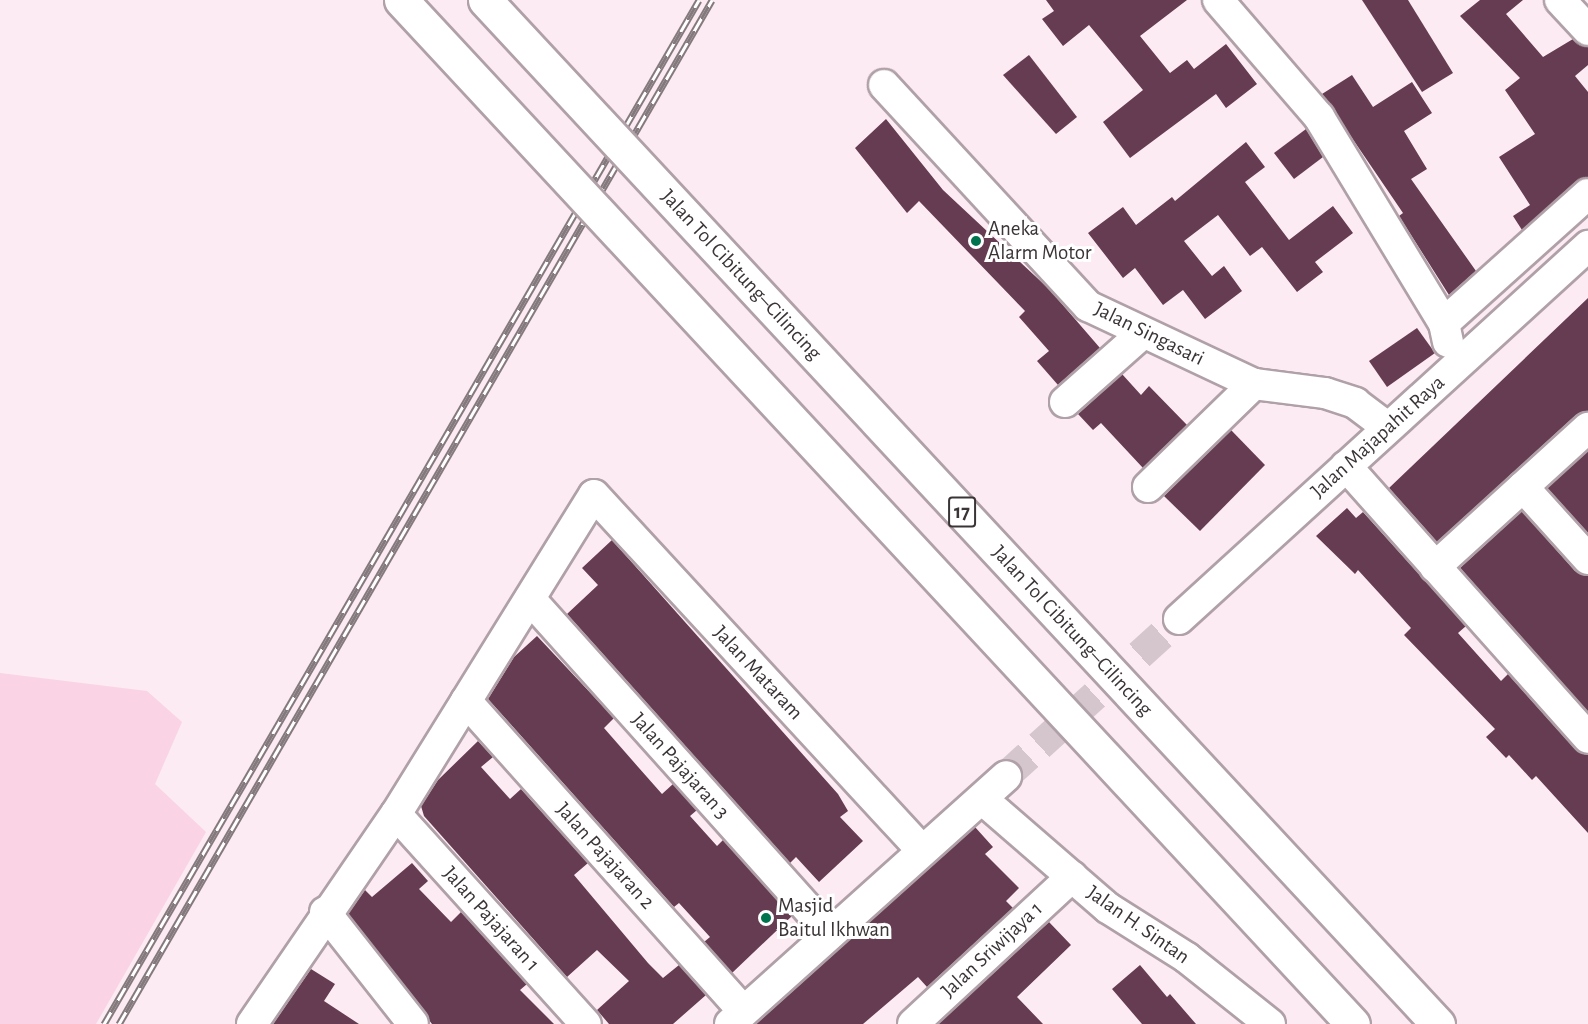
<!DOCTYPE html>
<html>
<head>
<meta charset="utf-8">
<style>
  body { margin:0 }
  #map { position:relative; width:1588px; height:1024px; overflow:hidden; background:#fcebf2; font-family:"Alegreya Sans",sans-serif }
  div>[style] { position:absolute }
  .green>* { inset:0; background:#fad3e5 }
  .building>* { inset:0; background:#653c51 }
  .street-tunnel>* { height:30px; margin-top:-15px; transform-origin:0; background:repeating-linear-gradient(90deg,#d5c6cd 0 30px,transparent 0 45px) }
  .roads { filter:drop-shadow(2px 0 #b0a0a7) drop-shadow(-2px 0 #b0a0a7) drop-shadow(0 2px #b0a0a7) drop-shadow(0 -2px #b0a0a7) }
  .street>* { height:30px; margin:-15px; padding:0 15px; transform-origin:15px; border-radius:15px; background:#fff }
  .rail>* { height:7px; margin-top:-3.5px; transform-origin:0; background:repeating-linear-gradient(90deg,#fff 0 14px,#847a7e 0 28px); box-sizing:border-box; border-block:2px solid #847a7e }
  .bridges { filter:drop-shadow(2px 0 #b0a0a7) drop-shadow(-2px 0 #b0a0a7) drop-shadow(0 2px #b0a0a7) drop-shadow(0 -2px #b0a0a7) }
  .highway-bridge>* { height:33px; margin:-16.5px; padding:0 16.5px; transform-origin:16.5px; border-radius:16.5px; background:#fff }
  .dots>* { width:16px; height:16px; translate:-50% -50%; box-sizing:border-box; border:3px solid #fff; border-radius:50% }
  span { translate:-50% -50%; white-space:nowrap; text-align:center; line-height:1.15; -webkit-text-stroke:6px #fff; paint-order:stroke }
  .shield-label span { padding:2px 4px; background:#fff; border:2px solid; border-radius:4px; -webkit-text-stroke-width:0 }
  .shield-label { font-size:20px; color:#3a3437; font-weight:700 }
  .poi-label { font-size:21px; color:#3a3437 }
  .left { translate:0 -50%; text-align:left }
  .street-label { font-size:21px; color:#3a3437 }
</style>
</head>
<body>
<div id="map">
  <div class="green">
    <div style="clip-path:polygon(0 673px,147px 691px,182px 722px,155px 784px,206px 832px,96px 1024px,0 1024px)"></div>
  </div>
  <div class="building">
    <div style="clip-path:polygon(1046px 0,1187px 0,1140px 36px,1170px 73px,1187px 60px,1194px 69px,1226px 44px,1257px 84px,1226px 108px,1216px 94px,1130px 158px,1103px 122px,1143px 90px,1089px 25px,1063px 46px,1042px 19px,1054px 11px)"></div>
    <div style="clip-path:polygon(1362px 0,1408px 0,1453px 73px,1422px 92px)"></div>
    <div style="clip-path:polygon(1480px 0,1523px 0,1506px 14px,1543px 57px,1573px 39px,1588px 47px,1588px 65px,1575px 76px,1588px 92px,1588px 177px,1522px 230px,1513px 216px,1530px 205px,1499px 157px,1535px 134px,1505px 90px,1520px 78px,1460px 16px)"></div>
    <div style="clip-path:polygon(1029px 55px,1077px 117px,1056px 134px,1003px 75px)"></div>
    <div style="clip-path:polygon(1352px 75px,1373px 107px,1412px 82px,1432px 113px,1404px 131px,1427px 169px,1411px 179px,1476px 271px,1449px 295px,1399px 216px,1403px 213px,1322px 94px)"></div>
    <div style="clip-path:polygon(886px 119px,943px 190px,1049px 289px,1100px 348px,1058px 385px,1037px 361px,1049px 351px,1019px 317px,1025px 311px,919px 201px,907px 213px,855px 148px)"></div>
    <div style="clip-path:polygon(1306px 129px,1323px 157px,1294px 179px,1274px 153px)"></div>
    <div style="clip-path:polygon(1246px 142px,1265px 167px,1245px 182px,1289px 240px,1333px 206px,1353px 233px,1315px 262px,1323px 272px,1297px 292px,1262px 247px,1250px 256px,1218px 215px,1184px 241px,1212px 276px,1224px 266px,1242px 291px,1205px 319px,1183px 290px,1163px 305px,1135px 268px,1123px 278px,1088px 233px,1123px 207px,1136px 225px,1172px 197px,1175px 201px)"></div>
    <div style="clip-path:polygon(1588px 298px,1588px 411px,1576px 415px,1437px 542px,1389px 488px)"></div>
    <div style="clip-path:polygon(1417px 328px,1435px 353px,1387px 387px,1369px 361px)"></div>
    <div style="clip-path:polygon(1122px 374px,1141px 395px,1149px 386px,1187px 425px,1143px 468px,1101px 423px,1093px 430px,1078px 414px)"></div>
    <div style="clip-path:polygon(1231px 430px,1265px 465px,1200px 531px,1164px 496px)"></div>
    <div style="clip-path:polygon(1588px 451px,1588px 533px,1547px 488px)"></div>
    <div style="clip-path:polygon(1347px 508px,1356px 518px,1363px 512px,1466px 626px,1458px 633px,1501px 681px,1508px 674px,1575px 749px,1588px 755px,1588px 833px,1536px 776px,1532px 780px,1509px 755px,1506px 758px,1486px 737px,1495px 729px,1404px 635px,1411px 628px,1358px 570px,1355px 574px,1316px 536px)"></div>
    <div style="clip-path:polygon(1522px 511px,1575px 571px,1588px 576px,1588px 712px,1460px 568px)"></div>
    <div style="clip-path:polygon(612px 540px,838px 794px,848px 811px,840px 817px,863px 841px,819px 882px,796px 857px,790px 863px,567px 614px,598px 585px,582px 568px)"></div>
    <div style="clip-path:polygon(537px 636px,614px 718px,604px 728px,639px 768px,662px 794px,673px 784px,697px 810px,690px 816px,717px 846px,723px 840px,792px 916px,732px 973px,704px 942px,710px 937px,679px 903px,674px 907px,488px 699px,514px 657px)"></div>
    <div style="clip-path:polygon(478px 741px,493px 757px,481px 767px,510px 799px,521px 789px,588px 863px,574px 875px,648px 963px,663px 978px,679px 965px,706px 995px,673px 1024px,609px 1024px,597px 1010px,629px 981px,597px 950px,567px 977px,424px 816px,421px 806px,438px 780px)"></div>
    <div style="clip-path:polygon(975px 827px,993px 847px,985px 854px,1019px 888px,1006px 901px,1013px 908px,927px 987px,918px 977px,863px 1024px,756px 1024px)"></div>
    <div style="clip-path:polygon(412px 863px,428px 881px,419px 889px,451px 922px,461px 912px,527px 984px,520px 990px,554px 1024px,432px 1024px,348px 914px,365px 890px,372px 897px)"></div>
    <div style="clip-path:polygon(1049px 922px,1071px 945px,1017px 997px,1043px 1024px,938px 1024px)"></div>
    <div style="clip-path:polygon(1140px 965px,1167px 997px,1170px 994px,1196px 1024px,1142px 1024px,1112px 989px)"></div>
    <div style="clip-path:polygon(311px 969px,335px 984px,324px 1001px,359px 1024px,273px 1024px)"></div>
  </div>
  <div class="street-tunnel">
    <div style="left:1006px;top:776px;width:234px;rotate:-42.2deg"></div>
  </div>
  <div class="roads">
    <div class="street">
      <div style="left:1218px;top:0;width:155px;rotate:49.2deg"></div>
      <div style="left:1319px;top:117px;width:241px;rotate:58.8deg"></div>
      <div style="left:1560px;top:0;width:41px;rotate:47deg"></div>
      <div style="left:884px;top:85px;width:301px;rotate:47.3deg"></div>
      <div style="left:1088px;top:306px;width:183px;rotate:25.2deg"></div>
      <div style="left:1254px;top:384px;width:72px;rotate:7.2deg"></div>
      <div style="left:1325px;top:393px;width:32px;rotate:18deg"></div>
      <div style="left:1355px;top:403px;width:40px;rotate:37deg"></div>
      <div style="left:1448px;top:342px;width:19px;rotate:-102deg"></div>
      <div style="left:1444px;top:323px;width:193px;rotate:-41.9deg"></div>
      <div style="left:1065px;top:402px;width:104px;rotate:-41.5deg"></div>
      <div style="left:1346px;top:466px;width:364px;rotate:48.3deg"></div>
      <div style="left:1148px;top:487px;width:148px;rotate:-44.2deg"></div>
      <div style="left:1523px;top:487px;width:97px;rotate:47.9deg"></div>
      <div style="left:1435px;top:567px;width:207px;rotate:-42.3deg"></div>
      <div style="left:530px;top:599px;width:449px;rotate:48.1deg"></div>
      <div style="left:1179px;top:619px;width:554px;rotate:-42.36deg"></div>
      <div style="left:466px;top:701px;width:416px;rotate:48.2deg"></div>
      <div style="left:982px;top:799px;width:167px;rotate:40.9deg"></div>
      <div style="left:1108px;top:908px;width:93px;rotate:32.3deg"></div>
      <div style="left:1187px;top:958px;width:106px;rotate:38.5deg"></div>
      <div style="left:396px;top:814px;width:283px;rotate:47.9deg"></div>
      <div style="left:325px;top:912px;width:142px;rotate:51.8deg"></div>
      <div style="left:252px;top:1024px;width:255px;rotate:-55.6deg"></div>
      <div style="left:396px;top:814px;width:375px;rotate:-58.2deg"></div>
      <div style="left:594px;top:495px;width:484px;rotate:47.3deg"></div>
      <div style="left:730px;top:1024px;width:371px;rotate:-41.9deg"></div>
      <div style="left:913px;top:1024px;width:217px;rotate:-42.8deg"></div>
    </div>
  </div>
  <div class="rail">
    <div style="left:104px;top:1024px;width:1184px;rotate:-59.84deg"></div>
    <div style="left:119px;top:1024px;width:1183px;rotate:-59.92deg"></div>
  </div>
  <div class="bridges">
    <div class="highway-bridge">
      <div style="left:401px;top:0;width:1398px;rotate:47.09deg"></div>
      <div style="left:485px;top:0;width:1399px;rotate:47.06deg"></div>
    </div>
  </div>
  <div class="dots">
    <div style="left:976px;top:241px;background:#00734e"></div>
    <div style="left:766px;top:918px;background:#00734e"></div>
  </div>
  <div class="shield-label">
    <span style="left:962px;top:512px">17</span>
  </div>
  <div class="poi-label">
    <span class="left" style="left:988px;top:241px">Aneka<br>Alarm Motor</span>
    <span class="left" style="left:778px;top:918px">Masjid<br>Baitul Ikhwan</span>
  </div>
  <div class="street-label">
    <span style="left:741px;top:275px;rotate:47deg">Jalan Tol Cibitung–Cilincing</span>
    <span style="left:1149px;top:334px;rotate:26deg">Jalan Singasari</span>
    <span style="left:1378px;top:437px;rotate:-42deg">Jalan Majapahit Raya</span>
    <span style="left:1072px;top:631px;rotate:47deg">Jalan Tol Cibitung–Cilincing</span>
    <span style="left:758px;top:673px;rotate:47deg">Jalan Mataram</span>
    <span style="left:680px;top:766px;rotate:48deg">Jalan Pajajaran 3</span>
    <span style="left:605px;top:856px;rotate:48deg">Jalan Pajajaran 2</span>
    <span style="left:491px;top:919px;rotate:48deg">Jalan Pajajaran 1</span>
    <span style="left:1138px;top:925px;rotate:35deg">Jalan H. Sintan</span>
    <span style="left:992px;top:950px;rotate:-43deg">Jalan Sriwijaya 1</span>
  </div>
</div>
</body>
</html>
